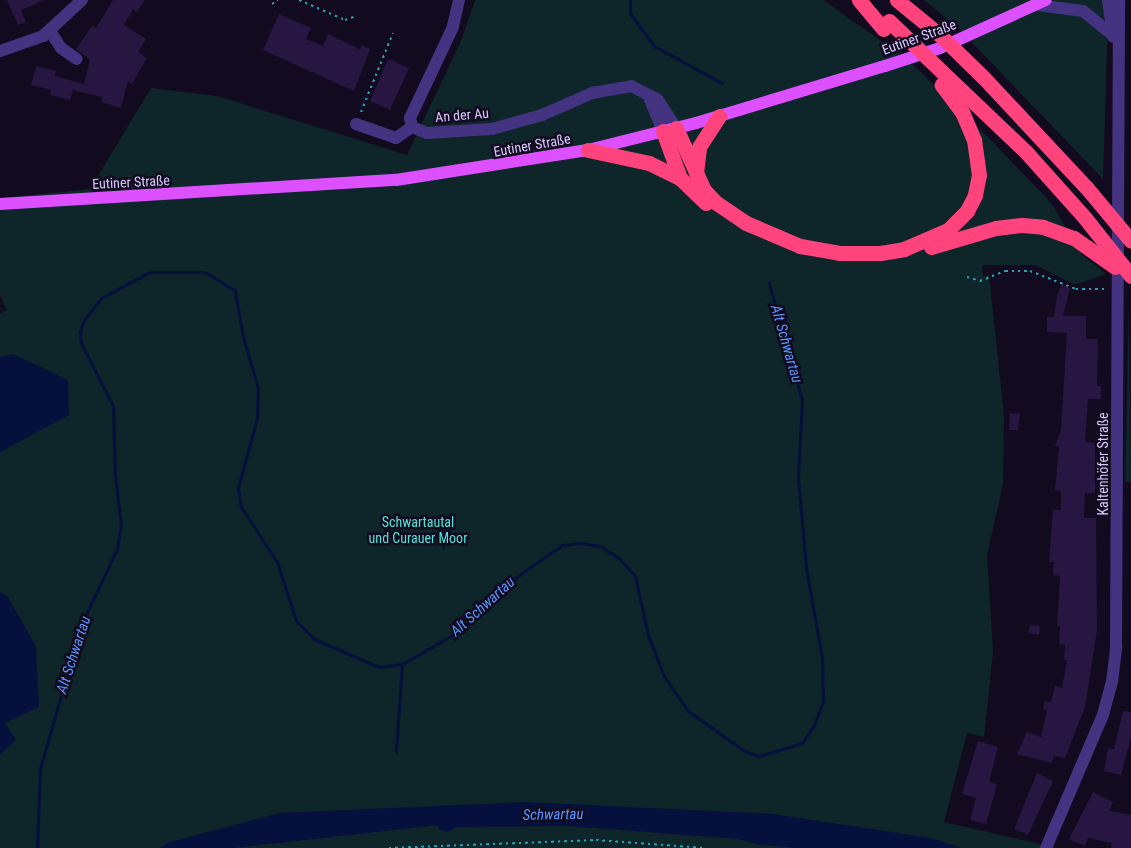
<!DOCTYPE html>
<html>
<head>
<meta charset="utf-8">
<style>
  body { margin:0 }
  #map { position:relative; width:1131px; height:848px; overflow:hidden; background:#120b1f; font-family:"Roboto Condensed",sans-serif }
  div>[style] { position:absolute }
  .green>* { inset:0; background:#0e2529 }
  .water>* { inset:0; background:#06103d }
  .stream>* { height:3px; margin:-1.5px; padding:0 1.5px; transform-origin:1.5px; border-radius:1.5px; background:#06103d }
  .building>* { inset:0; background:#261641 }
  .path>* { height:2px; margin-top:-1px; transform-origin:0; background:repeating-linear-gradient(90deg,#25a6b6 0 2.5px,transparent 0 6.5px) }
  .minor>* { height:12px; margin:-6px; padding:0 6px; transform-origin:6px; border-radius:6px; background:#433381 }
  .major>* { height:12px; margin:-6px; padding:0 6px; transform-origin:6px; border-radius:6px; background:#dc50ff }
  .highway>* { height:15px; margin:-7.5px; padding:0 7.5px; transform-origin:7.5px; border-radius:7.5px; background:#ff447d }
  .highway-bridge>* { height:15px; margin:-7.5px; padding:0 7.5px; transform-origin:7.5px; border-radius:7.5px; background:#ff447d }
  span { translate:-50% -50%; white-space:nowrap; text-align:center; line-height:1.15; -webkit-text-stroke:5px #120b1f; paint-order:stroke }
  .street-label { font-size:14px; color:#d8c9ff }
  .park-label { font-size:14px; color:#4ee6da }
  .water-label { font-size:15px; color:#5794ff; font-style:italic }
</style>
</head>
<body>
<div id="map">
  <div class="green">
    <div style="clip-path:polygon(475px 0,823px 0,909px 61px,989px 138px,1052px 204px,1082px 255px,1106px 274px,1075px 285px,1036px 265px,982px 265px,983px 276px,989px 275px,1004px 416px,1003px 484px,987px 555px,993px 652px,984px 737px,967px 733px,944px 822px,1058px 848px,0 848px,0 313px,7px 310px,0 295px,0 198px,90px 189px,151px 88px,217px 96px,407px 155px,461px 41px)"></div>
    <div style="clip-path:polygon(924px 0,1103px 0,1108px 21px,1103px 179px,959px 29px)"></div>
    <div style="clip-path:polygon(1129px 305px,1131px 482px,1125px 482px)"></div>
  </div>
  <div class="water">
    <div style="clip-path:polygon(13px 354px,68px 380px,69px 415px,0 452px,0 357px)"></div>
    <div style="clip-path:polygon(0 592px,8px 597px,36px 646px,39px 707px,5px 723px,16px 740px,0 755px)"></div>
    <div style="clip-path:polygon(525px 802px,773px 814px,931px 838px,961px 848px,797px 848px,761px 845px,738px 839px,568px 826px,456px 827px,447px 832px,439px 829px,438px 825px,233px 848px,159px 848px,170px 842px,280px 813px)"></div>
  </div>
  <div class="stream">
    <div style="left:630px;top:0;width:13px;rotate:90deg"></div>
    <div style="left:630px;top:13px;width:41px;rotate:54deg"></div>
    <div style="left:654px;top:46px;width:77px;rotate:28.6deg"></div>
    <div style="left:396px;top:752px;width:88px;rotate:-86.1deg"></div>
    <div style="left:37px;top:848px;width:79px;rotate:-87.8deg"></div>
    <div style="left:40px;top:769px;width:150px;rotate:-74.1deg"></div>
    <div style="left:81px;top:625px;width:84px;rotate:-64.7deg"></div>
    <div style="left:117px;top:549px;width:24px;rotate:-81deg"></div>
    <div style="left:121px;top:525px;width:49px;rotate:-97deg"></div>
    <div style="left:115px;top:476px;width:70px;rotate:-91.6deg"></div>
    <div style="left:113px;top:406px;width:71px;rotate:-116.9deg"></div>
    <div style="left:81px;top:343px;width:12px;rotate:-95deg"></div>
    <div style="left:80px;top:331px;width:12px;rotate:-70deg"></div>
    <div style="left:84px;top:320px;width:28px;rotate:-52deg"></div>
    <div style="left:101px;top:298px;width:55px;rotate:-28deg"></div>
    <div style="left:150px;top:272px;width:55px"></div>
    <div style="left:205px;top:272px;width:36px;rotate:32deg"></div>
    <div style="left:235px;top:291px;width:47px;rotate:80.1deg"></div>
    <div style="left:243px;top:337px;width:53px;rotate:73.6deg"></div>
    <div style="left:258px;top:388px;width:30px;rotate:92deg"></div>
    <div style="left:257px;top:418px;width:73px;rotate:105.2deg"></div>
    <div style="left:238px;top:488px;width:19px;rotate:81deg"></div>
    <div style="left:241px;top:507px;width:66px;rotate:56.8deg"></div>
    <div style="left:277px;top:562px;width:62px;rotate:72.1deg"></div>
    <div style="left:296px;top:621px;width:25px;rotate:45deg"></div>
    <div style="left:314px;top:639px;width:71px;rotate:23.3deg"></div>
    <div style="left:379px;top:667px;width:23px;rotate:-7deg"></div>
    <div style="left:402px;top:664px;width:56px;rotate:-29.7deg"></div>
    <div style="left:451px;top:636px;width:91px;rotate:-41.9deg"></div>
    <div style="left:519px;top:575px;width:52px;rotate:-34.9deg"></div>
    <div style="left:562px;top:545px;width:19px;rotate:-6deg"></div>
    <div style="left:581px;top:543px;width:19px;rotate:9deg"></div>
    <div style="left:600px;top:546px;width:24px;rotate:33deg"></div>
    <div style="left:620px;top:559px;width:23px;rotate:49deg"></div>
    <div style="left:635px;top:576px;width:60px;rotate:77.6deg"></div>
    <div style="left:648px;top:635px;width:44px;rotate:68.7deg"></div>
    <div style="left:664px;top:676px;width:42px;rotate:55.6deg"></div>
    <div style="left:688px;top:711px;width:67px;rotate:35.3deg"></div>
    <div style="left:743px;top:750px;width:17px;rotate:21deg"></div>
    <div style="left:759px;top:756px;width:45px;rotate:-16.8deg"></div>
    <div style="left:802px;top:743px;width:22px;rotate:-56deg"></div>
    <div style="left:814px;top:725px;width:26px;rotate:-69deg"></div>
    <div style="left:823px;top:701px;width:43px;rotate:-91.3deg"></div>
    <div style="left:822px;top:658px;width:92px;rotate:-100deg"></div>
    <div style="left:806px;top:567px;width:90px;rotate:-95.1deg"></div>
    <div style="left:798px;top:477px;width:77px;rotate:-87deg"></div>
    <div style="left:802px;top:400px;width:122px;rotate:-105.8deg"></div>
  </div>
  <div class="building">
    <div style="clip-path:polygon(7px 0,45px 0,21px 10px,26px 22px,18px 25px)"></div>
    <div style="clip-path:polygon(113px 0,145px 0,137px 12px,133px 9px,124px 25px,146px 39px,138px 52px,147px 58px,132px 84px,128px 81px,121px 108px,101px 102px,102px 97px,73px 90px,70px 100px,50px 95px,51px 90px,31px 85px,36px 66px,56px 71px,55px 76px,84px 84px,90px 60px,76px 49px,92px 26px,96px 28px)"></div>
    <div style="clip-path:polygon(279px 14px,311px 28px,306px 39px,323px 46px,328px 34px,360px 49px,362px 45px,370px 49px,354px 91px,263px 50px)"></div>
    <div style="clip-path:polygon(388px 59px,409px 68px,390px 110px,370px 101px)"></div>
    <div style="clip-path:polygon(1062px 284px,1070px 288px,1063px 316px,1086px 316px,1086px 339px,1098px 339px,1097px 386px,1101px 386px,1101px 399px,1088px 399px,1085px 442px,1095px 443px,1095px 493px,1085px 493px,1084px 518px,1096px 518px,1097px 630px,1085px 707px,1065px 758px,1054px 756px,1052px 763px,1017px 754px,1027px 732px,1041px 737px,1047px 710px,1043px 709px,1045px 701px,1051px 702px,1055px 686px,1062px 688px,1067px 660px,1064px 660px,1065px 645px,1059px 644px,1060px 626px,1057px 626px,1060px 576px,1053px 575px,1054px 562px,1049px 562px,1053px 510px,1061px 510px,1061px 491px,1055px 490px,1059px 447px,1055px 446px,1061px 430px,1067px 333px,1047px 332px,1047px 317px,1054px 317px,1057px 295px)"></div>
    <div style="clip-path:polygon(1010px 413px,1020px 414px,1018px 430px,1009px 430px)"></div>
    <div style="clip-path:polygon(1030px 625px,1040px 626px,1039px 635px,1028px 633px)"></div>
    <div style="clip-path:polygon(1123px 711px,1131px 712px,1131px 737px,1121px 775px,1104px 771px,1108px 748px,1114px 749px)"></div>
    <div style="clip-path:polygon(978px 741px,998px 747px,989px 782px,997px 784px,986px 824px,970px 820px,976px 798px,962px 794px)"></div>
    <div style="clip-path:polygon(1037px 773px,1053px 781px,1028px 835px,1014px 829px)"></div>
    <div style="clip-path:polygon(1093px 792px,1113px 802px,1109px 811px,1131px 815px,1131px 848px,1111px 848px,1112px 843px,1088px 838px,1085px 846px,1069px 839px)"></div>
  </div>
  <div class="path">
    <div style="left:299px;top:0;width:50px;rotate:23.5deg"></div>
    <div style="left:345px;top:20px;width:12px;rotate:-20deg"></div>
    <div style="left:272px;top:4px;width:7px;rotate:-34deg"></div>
    <div style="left:361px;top:112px;width:85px;rotate:-67.9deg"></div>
    <div style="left:967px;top:277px;width:14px;rotate:17deg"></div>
    <div style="left:980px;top:281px;width:27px;rotate:-22deg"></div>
    <div style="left:1005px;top:271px;width:25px"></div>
    <div style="left:1030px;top:271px;width:49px;rotate:21.4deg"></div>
    <div style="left:1076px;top:289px;width:29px"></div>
    <div style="left:389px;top:848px;width:207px;rotate:-2.2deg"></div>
    <div style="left:596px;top:840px;width:109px;rotate:4.2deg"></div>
  </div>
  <div class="minor">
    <div style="left:459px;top:0;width:28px;rotate:103deg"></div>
    <div style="left:453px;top:27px;width:101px;rotate:115.3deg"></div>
    <div style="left:410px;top:118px;width:9px;rotate:77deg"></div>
    <div style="left:412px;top:127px;width:16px;rotate:22deg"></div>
    <div style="left:427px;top:133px;width:65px;rotate:-3.5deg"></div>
    <div style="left:492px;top:129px;width:52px;rotate:-15.6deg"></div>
    <div style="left:542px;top:115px;width:55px;rotate:-23.7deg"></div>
    <div style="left:592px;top:93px;width:40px;rotate:-10deg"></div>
    <div style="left:631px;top:86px;width:30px;rotate:27deg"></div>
    <div style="left:658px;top:100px;width:33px;rotate:57deg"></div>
    <div style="left:1108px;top:0;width:37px;rotate:82deg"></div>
    <div style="left:1038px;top:5px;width:45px;rotate:7.6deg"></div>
    <div style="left:1083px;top:11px;width:38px;rotate:39deg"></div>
    <div style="left:50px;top:31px;width:20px;rotate:57deg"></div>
    <div style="left:61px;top:48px;width:19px;rotate:35deg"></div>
    <div style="left:0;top:51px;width:46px;rotate:-19.2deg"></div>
    <div style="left:43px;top:36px;width:53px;rotate:-42.7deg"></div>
    <div style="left:650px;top:100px;width:34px;rotate:67deg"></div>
    <div style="left:356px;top:124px;width:42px;rotate:19.3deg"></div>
    <div style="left:396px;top:138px;width:19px;rotate:-35deg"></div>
    <div style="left:1046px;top:848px;width:145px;rotate:-66.8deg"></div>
    <div style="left:1103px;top:715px;width:34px;rotate:-75deg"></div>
    <div style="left:1112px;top:682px;width:35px;rotate:-83deg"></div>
    <div style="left:1116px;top:647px;width:647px;rotate:-89.73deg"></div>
  </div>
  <div class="major">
    <div style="left:0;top:204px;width:397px;rotate:-3.5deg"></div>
    <div style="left:396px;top:180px;width:194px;rotate:-8.9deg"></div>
    <div style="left:588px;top:150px;width:111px;rotate:-14deg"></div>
    <div style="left:696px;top:123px;width:197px;rotate:-16.8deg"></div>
    <div style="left:885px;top:66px;width:58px;rotate:-18.1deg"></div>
    <div style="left:940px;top:48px;width:116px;rotate:-24.4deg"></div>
  </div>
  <div class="highway">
    <div style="left:859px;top:0;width:38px;rotate:50deg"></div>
    <div style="left:983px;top:77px;width:151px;rotate:46.9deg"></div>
    <div style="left:962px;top:91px;width:88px;rotate:43.6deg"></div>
    <div style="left:1026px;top:152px;width:89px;rotate:48.2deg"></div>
    <div style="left:676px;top:128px;width:68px;rotate:65.7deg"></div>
    <div style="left:704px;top:190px;width:16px;rotate:47deg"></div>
    <div style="left:715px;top:202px;width:37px;rotate:34deg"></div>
    <div style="left:746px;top:223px;width:59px;rotate:23.1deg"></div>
    <div style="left:800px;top:246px;width:40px;rotate:10deg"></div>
    <div style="left:839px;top:253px;width:41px"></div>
    <div style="left:880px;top:253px;width:24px;rotate:-9deg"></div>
    <div style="left:904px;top:249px;width:48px;rotate:-23.4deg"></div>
    <div style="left:948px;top:230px;width:27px;rotate:-45deg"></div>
    <div style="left:967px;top:211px;width:18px;rotate:-63deg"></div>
    <div style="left:975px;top:195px;width:20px;rotate:-79deg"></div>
    <div style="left:979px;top:175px;width:35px;rotate:-98deg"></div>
    <div style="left:974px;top:140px;width:30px;rotate:-113deg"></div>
    <div style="left:962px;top:112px;width:34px;rotate:-127deg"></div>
    <div style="left:663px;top:131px;width:50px;rotate:70.1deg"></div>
    <div style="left:680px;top:178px;width:36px;rotate:44deg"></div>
    <div style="left:588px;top:150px;width:62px;rotate:12deg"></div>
    <div style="left:649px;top:163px;width:34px;rotate:26deg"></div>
    <div style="left:696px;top:173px;width:26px;rotate:-83deg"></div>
    <div style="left:699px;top:147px;width:37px;rotate:-57deg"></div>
    <div style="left:931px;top:247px;width:68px;rotate:-16.3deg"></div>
    <div style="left:996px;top:228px;width:26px;rotate:-7deg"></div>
    <div style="left:1022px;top:225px;width:21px;rotate:5deg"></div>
    <div style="left:1043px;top:227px;width:33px;rotate:20deg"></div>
  </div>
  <div class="highway-bridge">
    <div style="left:897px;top:0;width:58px;rotate:39.4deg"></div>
    <div style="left:942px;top:37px;width:57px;rotate:44.3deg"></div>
    <div style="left:889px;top:21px;width:101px;rotate:43.8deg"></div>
    <div style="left:1086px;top:187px;width:70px;rotate:50.2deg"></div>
    <div style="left:1085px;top:218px;width:74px;rotate:51.6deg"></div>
    <div style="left:1074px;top:238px;width:50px;rotate:35.3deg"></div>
  </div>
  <div class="street-label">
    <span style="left:919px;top:37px;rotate:-20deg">Eutiner Straße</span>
    <span style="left:462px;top:115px;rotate:-5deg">An der Au</span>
    <span style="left:532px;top:145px;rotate:-10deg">Eutiner Straße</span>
    <span style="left:131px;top:182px;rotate:-3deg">Eutiner Straße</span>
    <span style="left:1103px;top:464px;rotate:-90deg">Kaltenhöfer Straße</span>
  </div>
  <div class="park-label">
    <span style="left:418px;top:530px">Schwartautal<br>und Curauer Moor</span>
  </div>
  <div class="water-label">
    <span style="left:786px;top:344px;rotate:74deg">Alt Schwartau</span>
    <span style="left:483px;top:607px;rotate:-42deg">Alt Schwartau</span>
    <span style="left:74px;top:655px;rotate:-72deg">Alt Schwartau</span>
    <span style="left:553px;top:815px;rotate:-1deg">Schwartau</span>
  </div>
</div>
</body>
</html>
